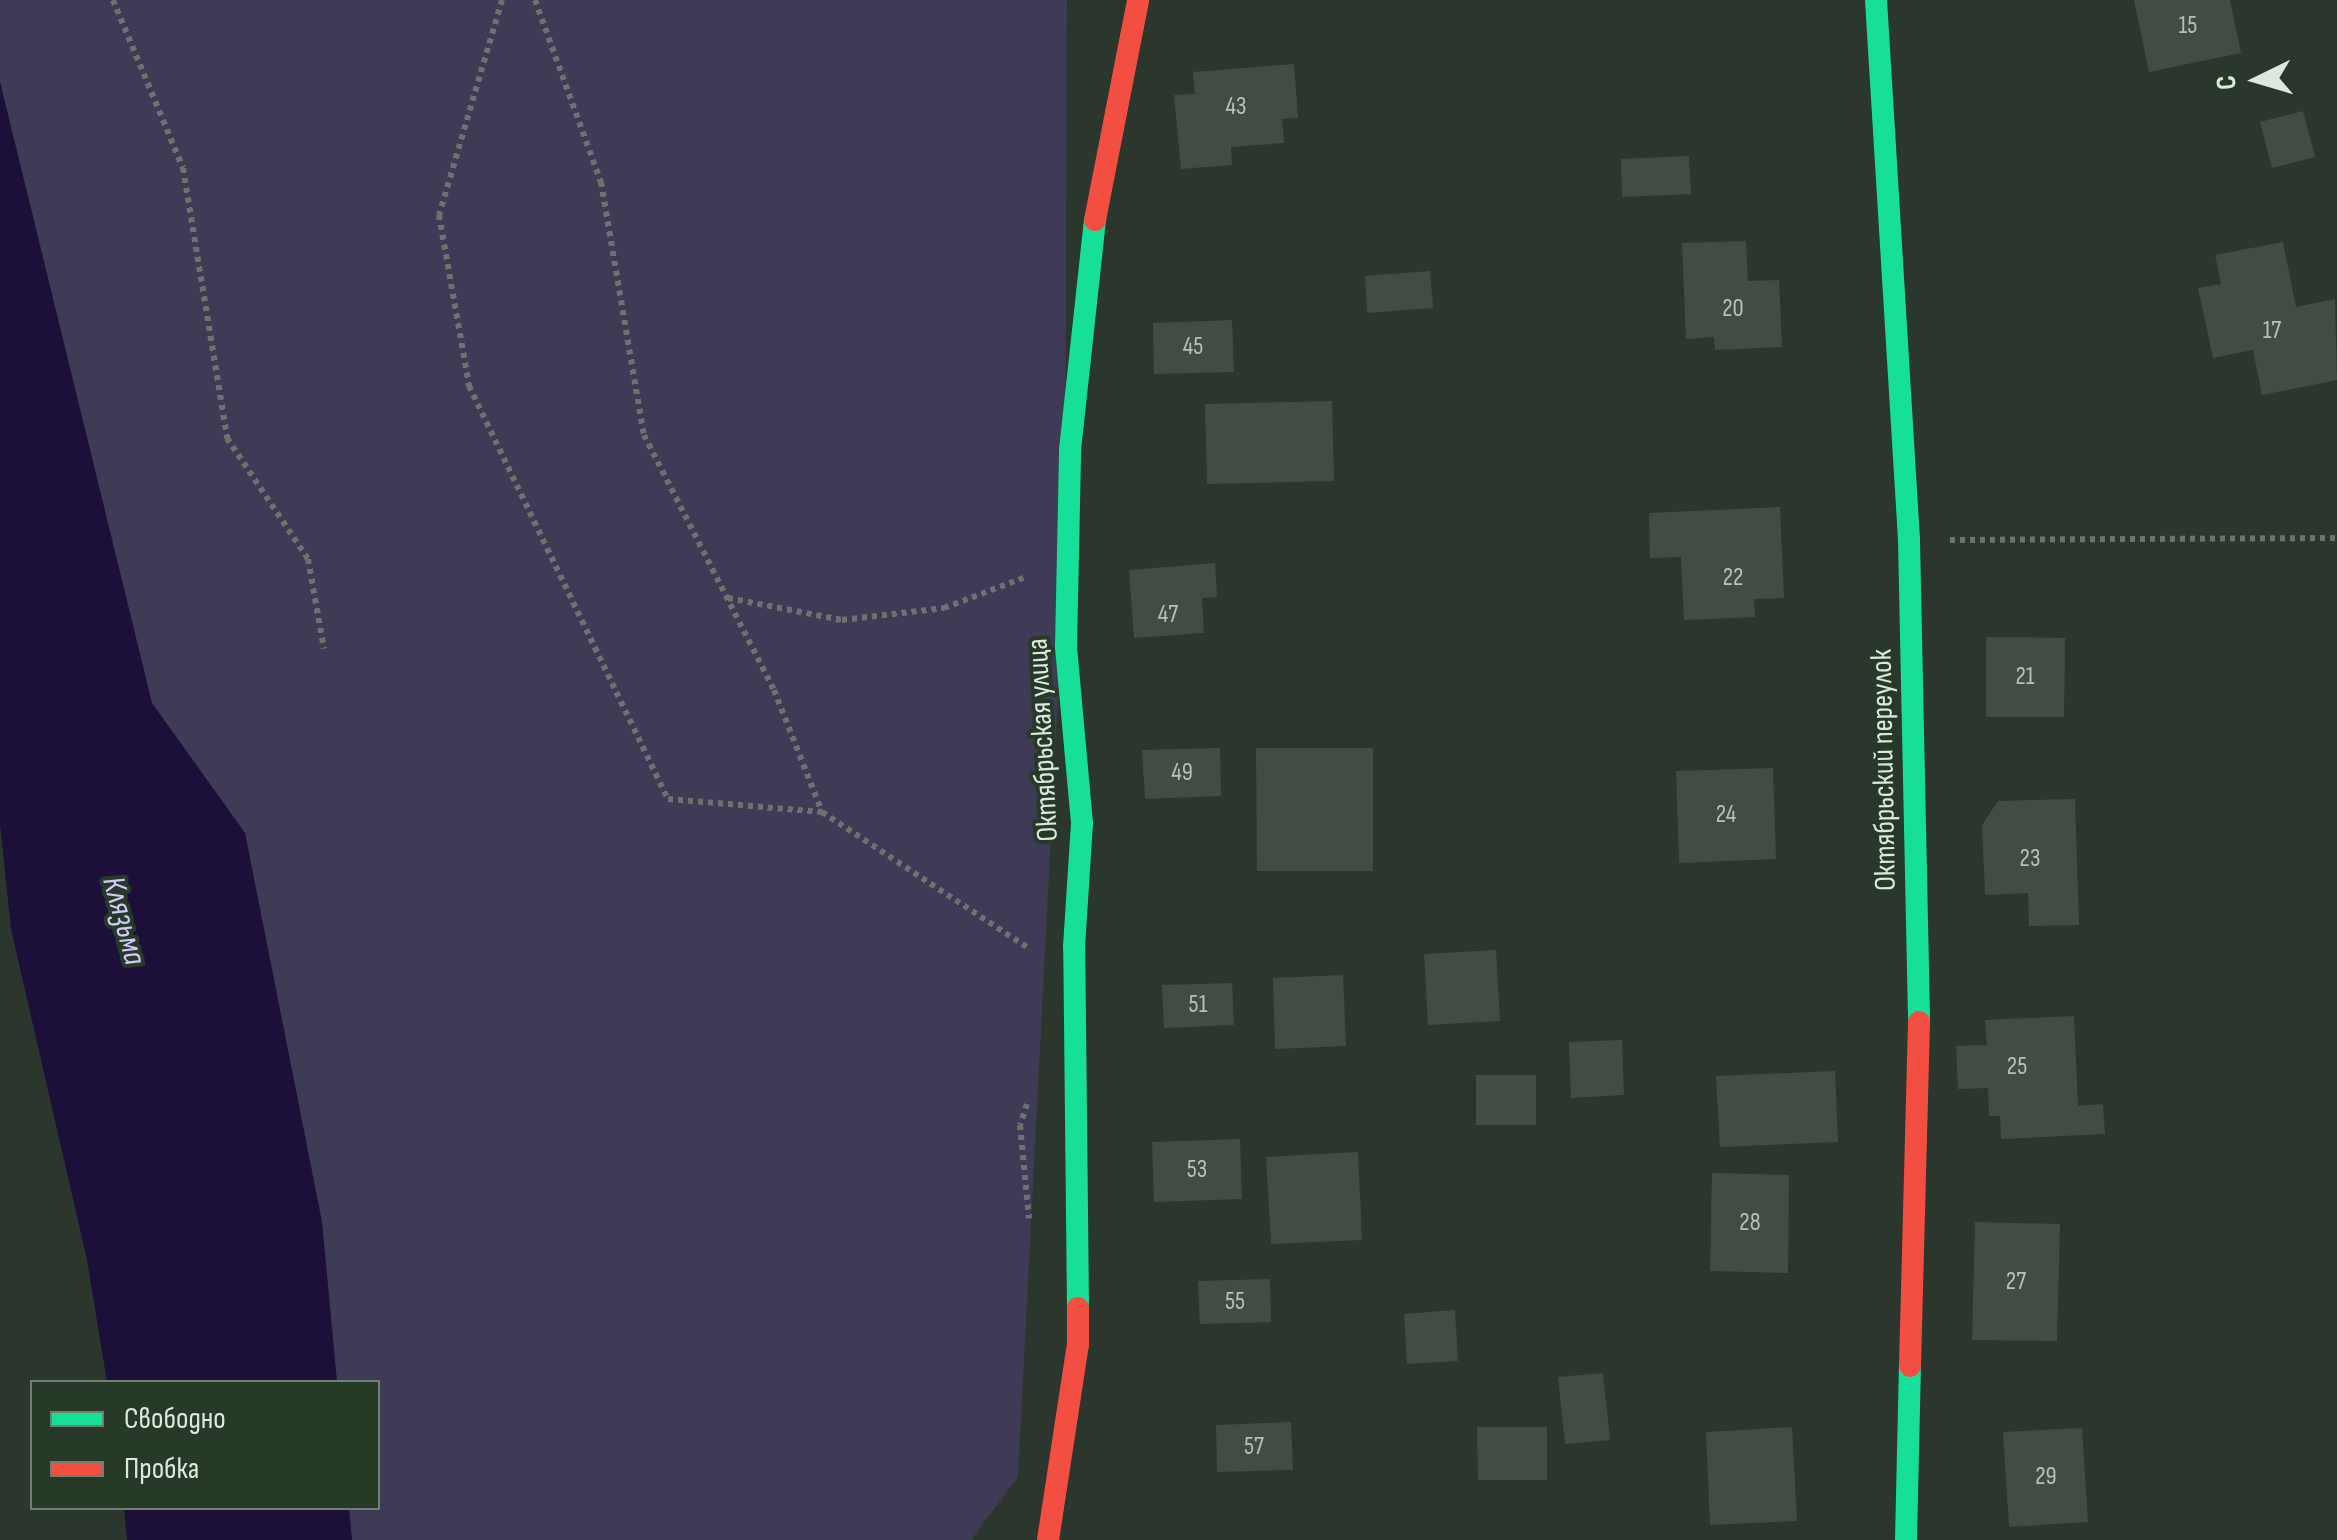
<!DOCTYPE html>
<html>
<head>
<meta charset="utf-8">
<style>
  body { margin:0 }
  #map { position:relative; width:2337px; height:1540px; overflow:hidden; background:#2b362c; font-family:"Sofia Sans Condensed",sans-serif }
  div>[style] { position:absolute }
  .green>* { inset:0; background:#3f3b56 }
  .water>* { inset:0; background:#1c103b }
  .building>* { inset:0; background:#434c44 }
  .path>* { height:6px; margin-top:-3px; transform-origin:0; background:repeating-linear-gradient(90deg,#6c726d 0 5px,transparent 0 10px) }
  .fast>* { height:22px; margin:-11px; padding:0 11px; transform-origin:11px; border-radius:11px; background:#16e098 }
  .jam>* { height:22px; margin:-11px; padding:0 11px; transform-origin:11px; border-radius:11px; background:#f24e42 }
  span { translate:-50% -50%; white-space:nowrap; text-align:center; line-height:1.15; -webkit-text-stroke:8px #273a28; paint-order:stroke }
  .number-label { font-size:25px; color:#b6c1b7 }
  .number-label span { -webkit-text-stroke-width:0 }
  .street-label { font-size:30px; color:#dce8dd }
  .water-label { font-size:32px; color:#d2cafd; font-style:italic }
  .legend { position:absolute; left:30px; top:1380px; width:350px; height:130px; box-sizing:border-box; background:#273a28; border:2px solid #6f8070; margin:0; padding:12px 18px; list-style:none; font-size:30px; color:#dce8dd }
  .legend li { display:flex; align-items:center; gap:20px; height:50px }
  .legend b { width:50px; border:2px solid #6f8070 }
  .north { position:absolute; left:2207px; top:30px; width:100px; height:100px; -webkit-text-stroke:8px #273a28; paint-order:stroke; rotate:265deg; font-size:28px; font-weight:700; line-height:40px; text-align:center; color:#dce8dd }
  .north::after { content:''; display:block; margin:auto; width:35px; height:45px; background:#dce8dd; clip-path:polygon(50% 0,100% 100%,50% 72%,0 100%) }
</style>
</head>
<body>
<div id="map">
  <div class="green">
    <div style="clip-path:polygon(0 0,1067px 0,1065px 561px,1018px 1477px,971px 1540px,352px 1540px,349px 1508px,378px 1508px,378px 1382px,337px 1382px,322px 1222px,245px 833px,152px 703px,0 82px)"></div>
  </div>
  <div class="water">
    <div style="clip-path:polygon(0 82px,152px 703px,245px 833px,322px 1222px,337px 1382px,107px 1382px,87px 1260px,11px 929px,0 824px)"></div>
    <div style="clip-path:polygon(124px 1508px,349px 1508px,352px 1540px,127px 1540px)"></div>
  </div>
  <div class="building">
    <div style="clip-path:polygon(2134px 0,2230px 0,2241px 53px,2149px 72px)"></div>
    <div style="clip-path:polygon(1294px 64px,1298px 118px,1282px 119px,1284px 143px,1231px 147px,1232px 165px,1181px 169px,1174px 95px,1195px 94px,1193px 72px)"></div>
    <div style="clip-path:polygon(2303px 111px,2315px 157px,2272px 168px,2260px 122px)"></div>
    <div style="clip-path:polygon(1689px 156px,1691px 194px,1622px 197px,1621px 159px)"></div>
    <div style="clip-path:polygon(1746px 241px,1748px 281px,1779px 280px,1782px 347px,1715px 350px,1714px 337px,1686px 339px,1682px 243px)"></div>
    <div style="clip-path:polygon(2283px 242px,2296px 307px,2335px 299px,2337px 380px,2262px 395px,2253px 350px,2213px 358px,2198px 288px,2221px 284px,2215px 255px)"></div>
    <div style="clip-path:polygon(1430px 271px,1433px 308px,1367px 313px,1365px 276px)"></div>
    <div style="clip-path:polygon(1232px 320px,1234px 372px,1154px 374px,1153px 323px)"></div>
    <div style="clip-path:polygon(1332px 401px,1334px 481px,1207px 484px,1205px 404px)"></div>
    <div style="clip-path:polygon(1780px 507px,1784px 598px,1754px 599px,1755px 617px,1684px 620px,1681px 557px,1650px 558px,1649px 513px)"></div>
    <div style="clip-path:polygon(1215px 563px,1217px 597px,1202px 598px,1204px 633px,1134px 638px,1129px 570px)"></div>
    <div style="clip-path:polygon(1986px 637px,2065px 638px,2064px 717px,1986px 717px)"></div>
    <div style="clip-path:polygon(1220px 748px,1221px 796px,1145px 799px,1142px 750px)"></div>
    <div style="clip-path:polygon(1256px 748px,1373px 748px,1373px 871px,1257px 871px)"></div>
    <div style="clip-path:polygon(1773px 768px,1776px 859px,1679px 863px,1676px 771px)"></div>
    <div style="clip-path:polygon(2075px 799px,2079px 925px,2029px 926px,2028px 893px,1985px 895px,1982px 825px,1998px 801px)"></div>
    <div style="clip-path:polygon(1496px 950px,1500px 1021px,1428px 1025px,1424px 954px)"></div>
    <div style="clip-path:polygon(1343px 975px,1346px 1046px,1275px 1049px,1273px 978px)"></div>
    <div style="clip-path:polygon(1232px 983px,1234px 1025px,1164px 1028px,1162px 985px)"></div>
    <div style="clip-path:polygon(2074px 1016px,2078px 1106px,2103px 1104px,2105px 1134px,2001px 1139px,2000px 1116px,1989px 1116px,1988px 1088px,1958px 1089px,1956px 1046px,1987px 1045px,1985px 1020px)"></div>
    <div style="clip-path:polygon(1622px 1040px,1624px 1095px,1571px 1098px,1569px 1042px)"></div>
    <div style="clip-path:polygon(1835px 1071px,1838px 1142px,1720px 1147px,1716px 1076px)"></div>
    <div style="clip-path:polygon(1476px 1075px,1536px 1075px,1536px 1125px,1476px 1125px)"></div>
    <div style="clip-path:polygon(1240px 1139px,1242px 1199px,1154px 1202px,1152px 1142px)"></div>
    <div style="clip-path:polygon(1358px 1152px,1362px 1240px,1271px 1244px,1266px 1157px)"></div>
    <div style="clip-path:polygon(1712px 1173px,1789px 1175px,1788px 1273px,1710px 1271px)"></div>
    <div style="clip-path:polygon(1975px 1222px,2060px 1224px,2057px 1341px,1972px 1340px)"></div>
    <div style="clip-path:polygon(1270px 1279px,1271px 1322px,1200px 1324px,1198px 1281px)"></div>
    <div style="clip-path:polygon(1455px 1310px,1458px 1361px,1407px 1364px,1404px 1314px)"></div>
    <div style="clip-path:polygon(1603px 1373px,1610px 1440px,1565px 1444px,1558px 1377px)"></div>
    <div style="clip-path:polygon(1291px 1422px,1293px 1470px,1217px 1472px,1216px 1425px)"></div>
    <div style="clip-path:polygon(1477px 1427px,1547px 1427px,1547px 1480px,1478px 1480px)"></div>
    <div style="clip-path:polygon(1792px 1427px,1797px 1521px,1710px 1525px,1706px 1432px)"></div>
    <div style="clip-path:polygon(2082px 1428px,2088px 1522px,2009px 1527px,2003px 1432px)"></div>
  </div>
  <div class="path">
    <div style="left:113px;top:0;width:182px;rotate:67.4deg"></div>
    <div style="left:183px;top:168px;width:274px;rotate:80.7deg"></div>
    <div style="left:227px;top:438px;width:146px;rotate:56.2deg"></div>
    <div style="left:308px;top:559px;width:91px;rotate:79.9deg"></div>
    <div style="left:502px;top:0;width:224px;rotate:106.3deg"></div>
    <div style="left:439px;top:215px;width:174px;rotate:80deg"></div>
    <div style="left:469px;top:386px;width:458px;rotate:64.3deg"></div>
    <div style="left:668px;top:799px;width:155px;rotate:4.8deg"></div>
    <div style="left:535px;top:0;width:194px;rotate:70.1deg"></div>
    <div style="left:601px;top:182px;width:257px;rotate:80.4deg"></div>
    <div style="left:644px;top:435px;width:286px;rotate:63deg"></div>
    <div style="left:774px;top:690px;width:131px;rotate:68.5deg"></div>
    <div style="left:822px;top:812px;width:247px;rotate:33.4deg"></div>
    <div style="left:1950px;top:540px;width:387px;rotate:-0.3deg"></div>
    <div style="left:728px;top:598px;width:116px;rotate:10.9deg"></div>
    <div style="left:842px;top:620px;width:103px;rotate:-6.7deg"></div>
    <div style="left:944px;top:608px;width:85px;rotate:-20.8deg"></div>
    <div style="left:1027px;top:1104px;width:22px;rotate:108deg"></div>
    <div style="left:1020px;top:1125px;width:94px;rotate:84.5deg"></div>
  </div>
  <div class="fast">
    <div style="left:1876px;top:0;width:541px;rotate:86.5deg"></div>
    <div style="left:1909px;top:540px;width:482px;rotate:88.8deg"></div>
    <div style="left:1078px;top:1308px;width:361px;rotate:-90.6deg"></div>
    <div style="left:1074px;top:947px;width:124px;rotate:-86.3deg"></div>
    <div style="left:1082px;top:823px;width:177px;rotate:-95.2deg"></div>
    <div style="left:1066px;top:647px;width:197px;rotate:-88.8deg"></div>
    <div style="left:1070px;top:450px;width:231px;rotate:-83.8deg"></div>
    <div style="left:1906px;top:1540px;width:174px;rotate:-88.7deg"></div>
  </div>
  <div class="jam">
    <div style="left:1095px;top:220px;width:224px;rotate:-78.9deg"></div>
    <div style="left:1910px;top:1366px;width:344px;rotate:-88.5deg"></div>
    <div style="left:1048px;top:1540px;width:197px;rotate:-81.3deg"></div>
    <div style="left:1078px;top:1345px;width:37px;rotate:-90deg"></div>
  </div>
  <div class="number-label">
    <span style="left:2188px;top:26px">15</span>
    <span style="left:1236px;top:107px">43</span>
    <span style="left:1733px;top:309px">20</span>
    <span style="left:2272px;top:331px">17</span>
    <span style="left:1193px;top:347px">45</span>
    <span style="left:1733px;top:578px">22</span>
    <span style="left:1168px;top:615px">47</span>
    <span style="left:2025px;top:677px">21</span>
    <span style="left:1182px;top:773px">49</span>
    <span style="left:1726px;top:815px">24</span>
    <span style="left:2030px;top:859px">23</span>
    <span style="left:1198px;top:1005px">51</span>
    <span style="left:2017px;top:1067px">25</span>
    <span style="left:1197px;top:1170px">53</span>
    <span style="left:1750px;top:1223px">28</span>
    <span style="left:2016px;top:1282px">27</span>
    <span style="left:1235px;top:1302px">55</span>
    <span style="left:1254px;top:1447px">57</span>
    <span style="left:2046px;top:1477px">29</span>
  </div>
  <div class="street-label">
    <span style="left:1043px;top:740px;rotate:-93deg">Октябрьская улица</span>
    <span style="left:1884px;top:770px;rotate:-91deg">Октябрьский переулок</span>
  </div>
  <div class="water-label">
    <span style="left:123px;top:921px;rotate:75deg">Клязьма</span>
  </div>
  <ul class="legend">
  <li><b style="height:12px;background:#16e098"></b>Свободно</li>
  <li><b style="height:12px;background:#f24e42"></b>Пробка</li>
  </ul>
  <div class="north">С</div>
</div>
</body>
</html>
